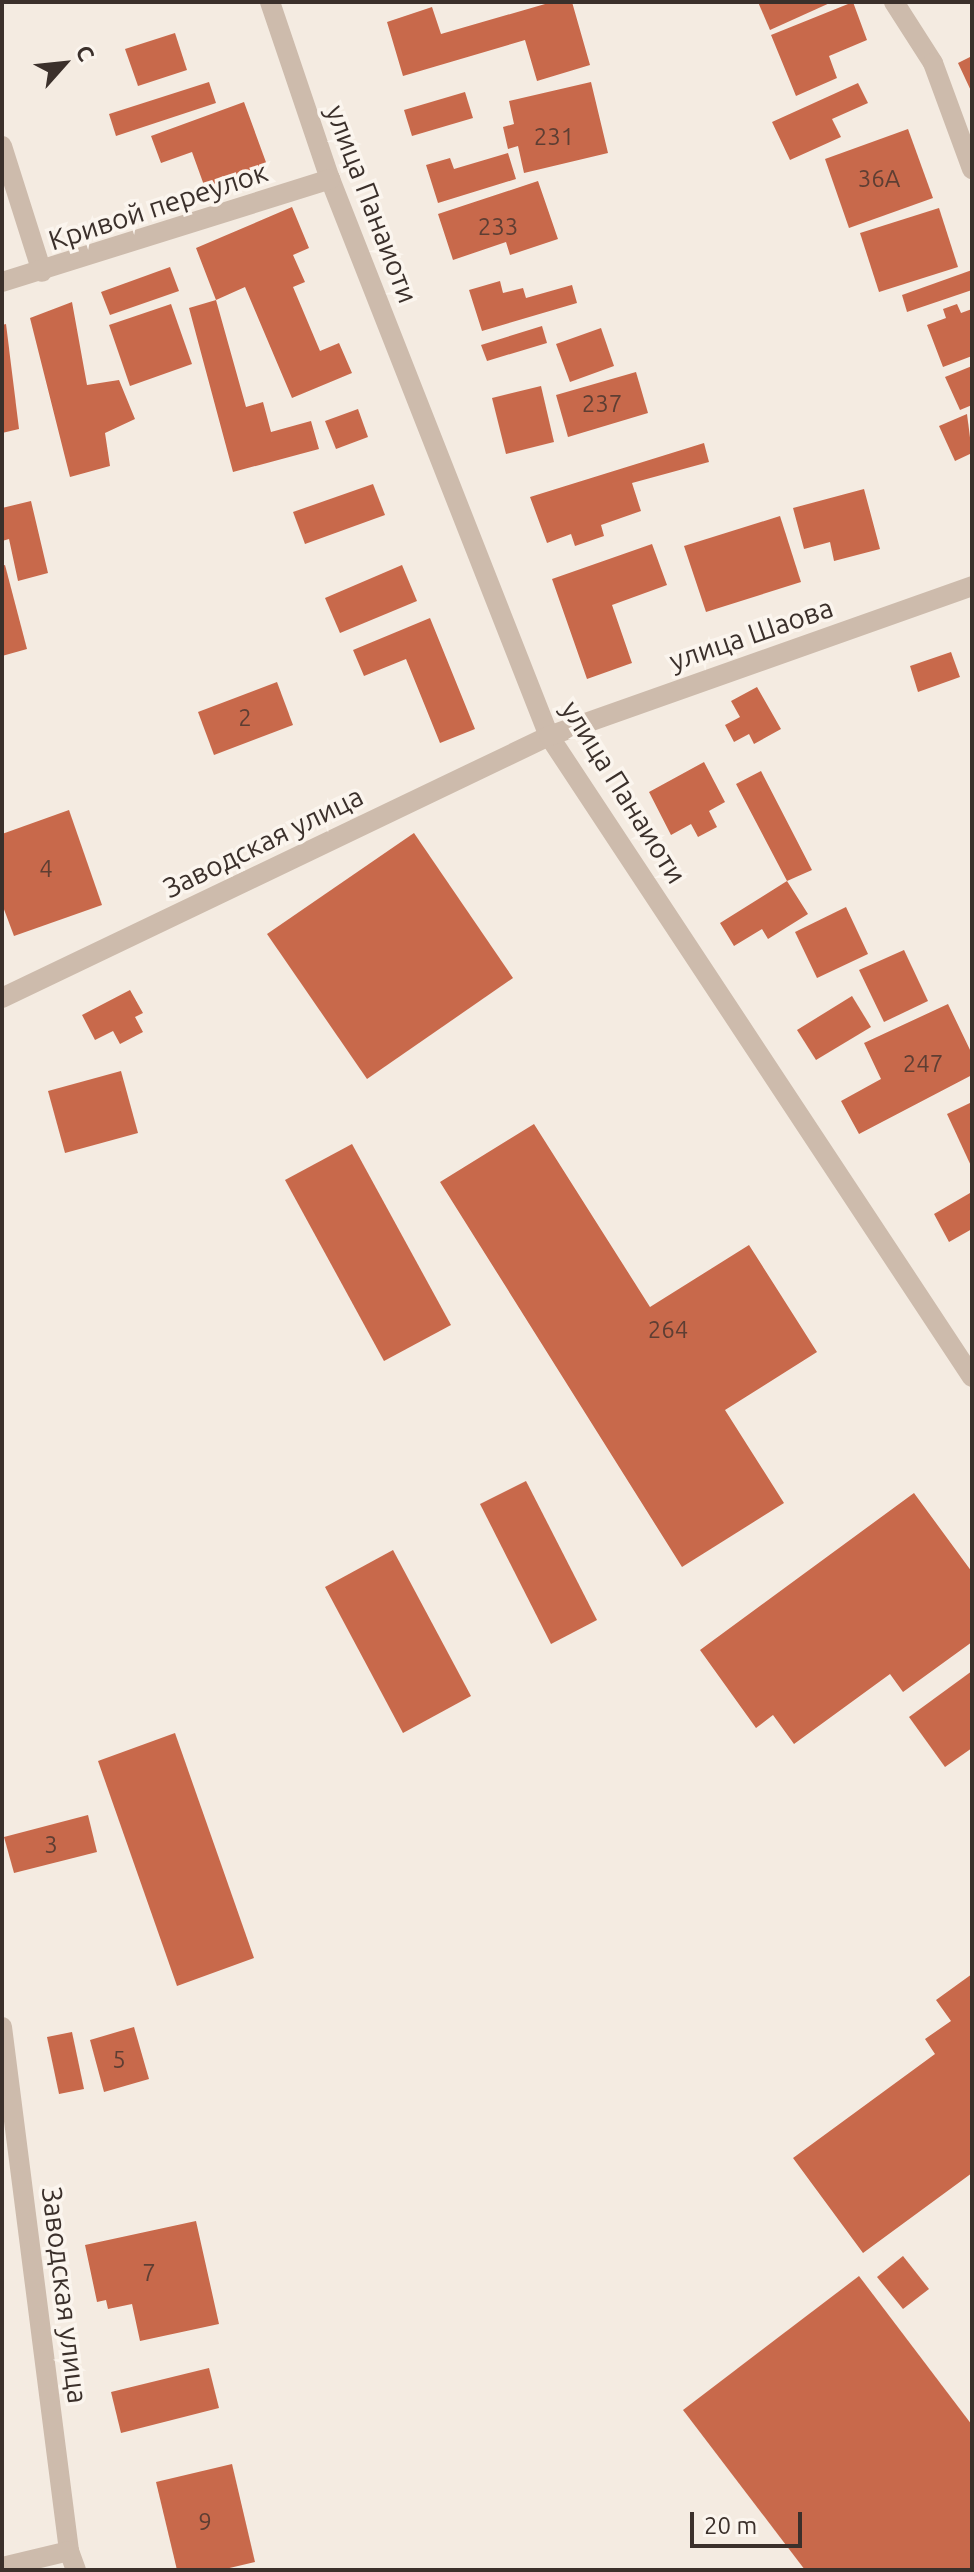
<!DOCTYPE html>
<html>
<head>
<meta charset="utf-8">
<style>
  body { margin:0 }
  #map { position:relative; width:974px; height:2572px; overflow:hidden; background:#f4ebe1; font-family:Ubuntu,sans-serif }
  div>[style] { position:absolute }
  .building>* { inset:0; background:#c8694b }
  .minor>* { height:20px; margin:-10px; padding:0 10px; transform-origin:10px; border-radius:10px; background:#cdbbac }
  span { translate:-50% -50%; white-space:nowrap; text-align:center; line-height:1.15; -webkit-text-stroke:7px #fbf5ee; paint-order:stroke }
  .number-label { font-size:24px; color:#5e3e33 }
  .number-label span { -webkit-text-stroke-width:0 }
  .street-label { font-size:28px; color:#3b302b }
  .frame { position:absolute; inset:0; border:4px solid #3b302b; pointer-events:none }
  .north { position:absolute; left:24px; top:24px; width:80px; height:80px; -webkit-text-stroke:6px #fbf5ee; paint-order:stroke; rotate:63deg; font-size:22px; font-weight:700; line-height:32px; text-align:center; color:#3b302b }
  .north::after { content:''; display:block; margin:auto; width:28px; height:36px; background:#3b302b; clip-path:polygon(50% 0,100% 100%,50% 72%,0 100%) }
  .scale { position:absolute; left:690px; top:2512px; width:112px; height:36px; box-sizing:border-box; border:4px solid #3b302b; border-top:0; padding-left:10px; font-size:24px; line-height:28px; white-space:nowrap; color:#3b302b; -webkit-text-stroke:6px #fbf5ee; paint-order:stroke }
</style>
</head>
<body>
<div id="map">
  <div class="building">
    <div style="clip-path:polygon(552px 2px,572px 2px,590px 65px,537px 81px,525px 40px,403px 76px,387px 22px,432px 7px,441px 34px)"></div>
    <div style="clip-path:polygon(758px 2px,832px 2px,770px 30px)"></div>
    <div style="clip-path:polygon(853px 2px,867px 40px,829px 56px,837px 78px,796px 96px,771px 35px)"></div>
    <div style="clip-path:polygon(175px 33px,187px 70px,138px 86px,125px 49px)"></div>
    <div style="clip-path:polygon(972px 56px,972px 93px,958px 63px)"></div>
    <div style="clip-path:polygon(209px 82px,216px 103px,116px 136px,109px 114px)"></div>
    <div style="clip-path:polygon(591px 82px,608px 153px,524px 173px,518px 146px,508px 149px,503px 127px,514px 124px,509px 101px)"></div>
    <div style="clip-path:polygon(858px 83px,868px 103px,832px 119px,841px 137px,790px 160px,772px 122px)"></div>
    <div style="clip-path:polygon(465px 92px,473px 118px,412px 136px,404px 110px)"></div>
    <div style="clip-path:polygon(244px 102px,267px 165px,205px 188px,192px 152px,161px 163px,151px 136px)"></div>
    <div style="clip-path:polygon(908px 129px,933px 198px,849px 228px,825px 159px)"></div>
    <div style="clip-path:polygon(508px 153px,516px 179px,438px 203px,426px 165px,450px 158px,454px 169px)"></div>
    <div style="clip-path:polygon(538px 181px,558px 239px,510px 255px,506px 242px,453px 260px,438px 214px)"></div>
    <div style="clip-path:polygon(292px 207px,309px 248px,293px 255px,305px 282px,293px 287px,320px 351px,339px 343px,352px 373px,292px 398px,245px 287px,216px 300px,196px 248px)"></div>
    <div style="clip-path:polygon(939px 208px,958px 267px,879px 292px,860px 233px)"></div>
    <div style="clip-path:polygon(170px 267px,179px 291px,110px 315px,101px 292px)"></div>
    <div style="clip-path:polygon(972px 270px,972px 290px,907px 312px,902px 295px)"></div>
    <div style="clip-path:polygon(500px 281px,503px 293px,523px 288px,526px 298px,572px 285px,577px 303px,482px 331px,469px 290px)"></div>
    <div style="clip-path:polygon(216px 300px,246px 407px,263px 402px,271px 432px,311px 421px,319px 449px,233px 472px,189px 308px)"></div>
    <div style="clip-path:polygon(72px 302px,87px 385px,119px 380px,135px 419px,105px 433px,110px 466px,70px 477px,30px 318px)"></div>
    <div style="clip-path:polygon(171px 304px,192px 364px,130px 386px,109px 325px)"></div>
    <div style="clip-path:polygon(957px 304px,961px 313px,972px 309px,972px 356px,943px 367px,927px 325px,946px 318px,943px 309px)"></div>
    <div style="clip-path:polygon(6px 324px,19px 429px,2px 433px,2px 325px)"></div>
    <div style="clip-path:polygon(542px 326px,547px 343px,487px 361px,481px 345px)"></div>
    <div style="clip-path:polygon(601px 328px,614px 366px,570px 382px,556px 344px)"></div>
    <div style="clip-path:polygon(972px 366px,972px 405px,960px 410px,945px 377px)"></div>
    <div style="clip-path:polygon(636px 372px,648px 413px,568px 437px,556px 395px)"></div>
    <div style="clip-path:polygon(541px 386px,554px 442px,506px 454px,492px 398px)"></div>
    <div style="clip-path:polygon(358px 409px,368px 437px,336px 449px,325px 421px)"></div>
    <div style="clip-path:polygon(967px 414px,972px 453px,955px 461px,939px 426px)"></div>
    <div style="clip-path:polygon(704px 443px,709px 462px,632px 483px,641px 511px,601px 525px,604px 536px,575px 546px,571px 534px,547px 543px,530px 497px)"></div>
    <div style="clip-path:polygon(373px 484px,385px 515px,305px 544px,293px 512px)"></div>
    <div style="clip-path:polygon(864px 489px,880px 549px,834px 561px,830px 542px,804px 549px,793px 508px)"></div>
    <div style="clip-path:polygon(31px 501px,48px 573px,18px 581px,9px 539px,2px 541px,2px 508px)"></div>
    <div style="clip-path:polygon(780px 516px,801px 582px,706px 612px,684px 546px)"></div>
    <div style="clip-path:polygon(652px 544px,667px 585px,612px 605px,632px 663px,587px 679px,552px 579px)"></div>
    <div style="clip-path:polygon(5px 565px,27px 649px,2px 656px,2px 566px)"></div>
    <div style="clip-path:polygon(402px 565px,417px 601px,340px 633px,325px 598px)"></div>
    <div style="clip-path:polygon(430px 618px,475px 729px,440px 743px,406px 659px,364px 676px,353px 650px)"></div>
    <div style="clip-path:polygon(951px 652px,960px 677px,918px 692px,910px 666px)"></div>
    <div style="clip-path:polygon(277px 682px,293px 725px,214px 755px,198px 712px)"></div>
    <div style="clip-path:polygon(757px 687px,781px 729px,754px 744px,749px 734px,734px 742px,725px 725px,740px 717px,731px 701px)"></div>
    <div style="clip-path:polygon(704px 762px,725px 802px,709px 811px,717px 827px,698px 837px,691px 824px,671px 835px,649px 792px)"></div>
    <div style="clip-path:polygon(761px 771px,812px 870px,787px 881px,808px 914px,768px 939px,762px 929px,734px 946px,720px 923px,787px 881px,736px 784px)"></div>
    <div style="clip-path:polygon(69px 810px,102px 905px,14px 936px,2px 904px,2px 834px)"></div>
    <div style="clip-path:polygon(414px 833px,513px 978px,367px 1079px,267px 934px)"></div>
    <div style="clip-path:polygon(846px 907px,868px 954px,817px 978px,795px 932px)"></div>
    <div style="clip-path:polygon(904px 950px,928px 1001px,884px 1022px,859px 970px)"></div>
    <div style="clip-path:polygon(130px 990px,143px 1013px,135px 1017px,143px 1032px,120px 1044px,113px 1031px,95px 1040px,82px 1015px)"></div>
    <div style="clip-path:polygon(852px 996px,871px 1027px,816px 1060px,797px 1030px)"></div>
    <div style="clip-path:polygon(948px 1004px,972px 1054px,972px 1075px,859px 1134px,841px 1101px,881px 1079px,864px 1043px)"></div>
    <div style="clip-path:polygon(121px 1071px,138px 1133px,65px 1153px,48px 1091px)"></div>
    <div style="clip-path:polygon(972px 1102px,972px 1168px,947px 1114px)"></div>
    <div style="clip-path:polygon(534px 1124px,650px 1307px,749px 1245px,817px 1352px,725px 1410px,784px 1503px,682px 1567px,440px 1182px)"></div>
    <div style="clip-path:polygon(352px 1144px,451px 1325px,384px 1361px,285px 1180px)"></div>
    <div style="clip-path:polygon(970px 1193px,972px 1229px,949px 1242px,934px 1214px)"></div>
    <div style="clip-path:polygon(526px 1481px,597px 1620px,551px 1644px,480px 1504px)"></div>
    <div style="clip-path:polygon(914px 1493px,972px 1572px,972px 1642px,903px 1692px,890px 1674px,794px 1744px,773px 1715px,756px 1728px,700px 1650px)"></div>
    <div style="clip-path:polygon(393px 1550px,471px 1696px,403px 1733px,325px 1587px)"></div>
    <div style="clip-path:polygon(972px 1671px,972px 1748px,945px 1767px,909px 1717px)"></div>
    <div style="clip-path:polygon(175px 1733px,254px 1958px,177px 1986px,98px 1761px)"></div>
    <div style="clip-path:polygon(88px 1815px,97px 1852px,14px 1873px,4px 1837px)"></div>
    <div style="clip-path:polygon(972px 1974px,972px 2173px,863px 2253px,793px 2158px,935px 2054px,925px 2039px,951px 2021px,936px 2000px)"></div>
    <div style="clip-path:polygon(134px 2027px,149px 2079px,104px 2092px,90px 2040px)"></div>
    <div style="clip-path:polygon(72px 2032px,84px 2089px,59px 2094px,47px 2037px)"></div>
    <div style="clip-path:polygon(196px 2221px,219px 2324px,140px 2341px,132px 2304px,108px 2309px,106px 2300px,97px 2302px,85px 2245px)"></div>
    <div style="clip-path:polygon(903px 2256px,929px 2289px,903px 2309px,877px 2277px)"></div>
    <div style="clip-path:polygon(859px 2276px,972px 2425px,972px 2570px,805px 2570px,683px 2410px)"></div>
    <div style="clip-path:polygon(209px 2368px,219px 2408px,121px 2433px,111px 2392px)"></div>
    <div style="clip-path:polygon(232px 2464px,255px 2562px,221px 2570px,177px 2570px,156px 2482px)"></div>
  </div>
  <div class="minor">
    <div style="left:270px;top:2px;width:187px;rotate:71.3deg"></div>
    <div style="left:330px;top:179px;width:599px;rotate:68.54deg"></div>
    <div style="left:549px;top:736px;width:768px;rotate:56.58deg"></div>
    <div style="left:894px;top:2px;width:72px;rotate:57.4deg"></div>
    <div style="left:933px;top:63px;width:113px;rotate:69.8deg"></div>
    <div style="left:2px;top:146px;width:132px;rotate:72.4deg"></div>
    <div style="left:2px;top:282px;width:344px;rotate:-17.4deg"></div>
    <div style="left:2px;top:998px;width:607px;rotate:-25.59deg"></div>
    <div style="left:549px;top:736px;width:449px;rotate:-19.5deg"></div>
    <div style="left:2px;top:2027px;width:528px;rotate:82.71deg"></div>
    <div style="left:69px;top:2551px;width:20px;rotate:70deg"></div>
    <div style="left:2px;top:2567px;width:69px;rotate:-13.4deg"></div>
  </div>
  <div class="number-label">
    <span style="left:554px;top:137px">231</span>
    <span style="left:879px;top:179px">36А</span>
    <span style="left:498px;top:227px">233</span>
    <span style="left:602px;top:404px">237</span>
    <span style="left:245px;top:718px">2</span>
    <span style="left:46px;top:869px">4</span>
    <span style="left:923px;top:1064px">247</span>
    <span style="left:668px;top:1330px">264</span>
    <span style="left:51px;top:1845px">3</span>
    <span style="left:119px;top:2060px">5</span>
    <span style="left:149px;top:2273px">7</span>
    <span style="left:205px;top:2522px">9</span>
  </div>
  <div class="street-label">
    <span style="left:372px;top:204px;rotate:69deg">улица Панаиоти</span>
    <span style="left:158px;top:206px;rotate:-18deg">Кривой переулок</span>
    <span style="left:751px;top:634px;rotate:-19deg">улица Шаова</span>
    <span style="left:624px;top:792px;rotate:58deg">улица Панаиоти</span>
    <span style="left:263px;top:842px;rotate:-26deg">Заводская улица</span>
    <span style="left:65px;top:2295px;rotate:83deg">Заводская улица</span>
  </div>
  <div class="frame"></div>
  <div class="north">С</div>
  <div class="scale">20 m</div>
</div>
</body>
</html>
